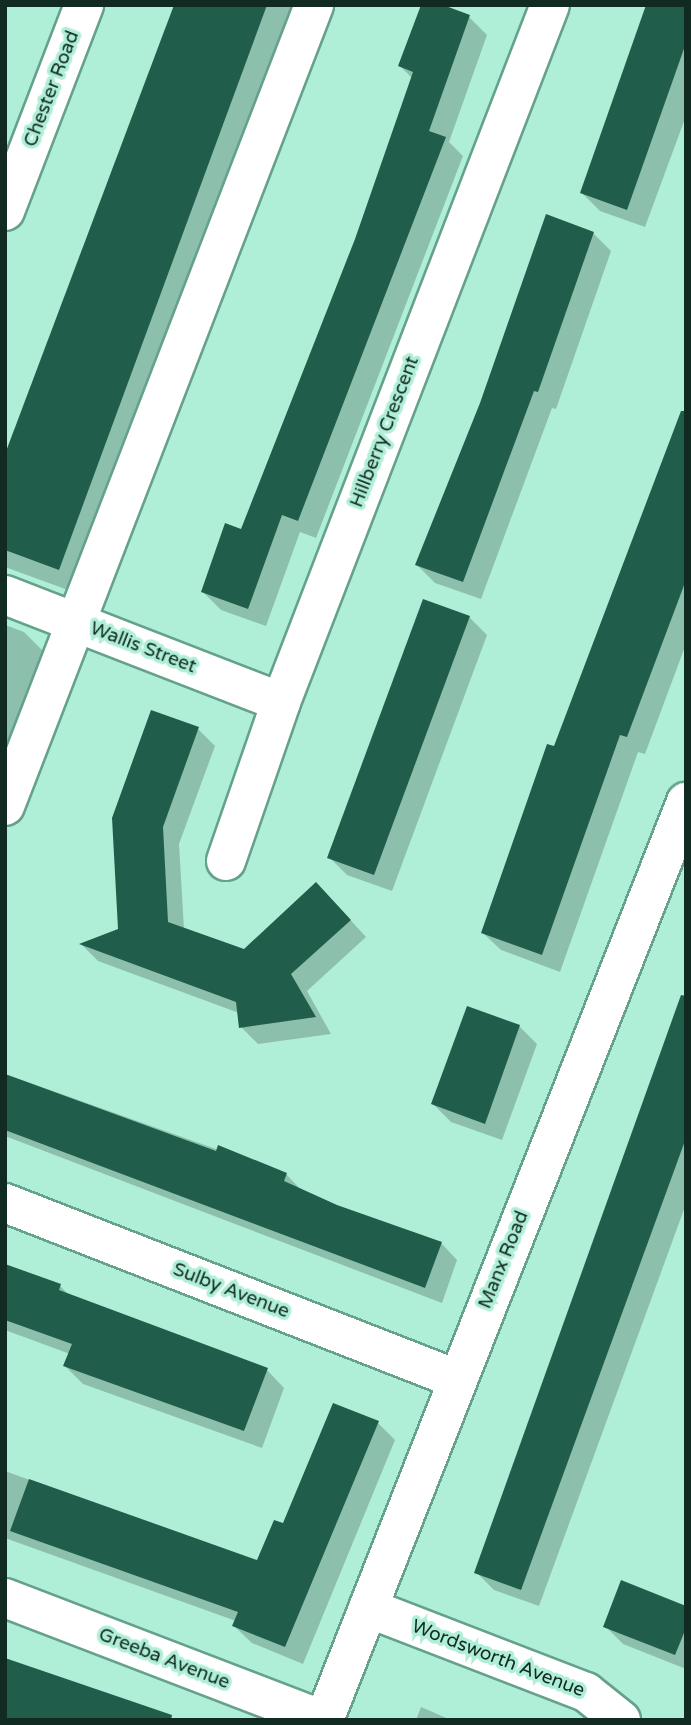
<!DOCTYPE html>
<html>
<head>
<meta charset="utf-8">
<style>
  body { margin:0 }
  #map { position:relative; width:691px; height:1725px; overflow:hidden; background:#b0efd7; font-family:"Varela Round",sans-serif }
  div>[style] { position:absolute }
  .shadow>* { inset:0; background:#0003 }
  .building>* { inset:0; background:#205e4b }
  .roads { filter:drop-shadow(2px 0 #65a18b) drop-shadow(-2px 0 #65a18b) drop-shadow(0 2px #65a18b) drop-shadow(0 -2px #65a18b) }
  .minor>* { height:38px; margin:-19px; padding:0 19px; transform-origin:19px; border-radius:19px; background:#fff }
  .highway>* { height:38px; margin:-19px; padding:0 19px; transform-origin:19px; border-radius:19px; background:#fff }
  span { translate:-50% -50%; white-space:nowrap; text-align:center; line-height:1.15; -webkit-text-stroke:7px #b0efd7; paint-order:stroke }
  .street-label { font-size:19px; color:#112a22 }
  .frame { position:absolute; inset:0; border:7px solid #112a22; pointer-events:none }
</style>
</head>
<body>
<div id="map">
  <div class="shadow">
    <div style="clip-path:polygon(176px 5px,306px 5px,87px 597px,5px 567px,5px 459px)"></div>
    <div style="clip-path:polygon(438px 5px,469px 17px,487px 35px,449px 142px,463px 156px,316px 538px,300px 532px,266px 626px,221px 610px,203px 592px,242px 531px,357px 240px,413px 79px,400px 66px)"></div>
    <div style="clip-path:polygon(686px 5px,686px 116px,645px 227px,600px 211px,582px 193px)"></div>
    <div style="clip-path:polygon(593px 233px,611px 251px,556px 409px,552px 408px,481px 599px,435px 583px,417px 565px)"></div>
    <div style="clip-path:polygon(686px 405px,686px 644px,645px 754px,638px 752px,560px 972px,501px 950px,483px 933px)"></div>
    <div style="clip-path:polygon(469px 617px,487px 635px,392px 891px,347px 875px,329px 857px)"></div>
    <div style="clip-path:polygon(5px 625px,24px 632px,46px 654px,5px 762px)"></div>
    <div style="clip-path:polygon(198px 729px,215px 746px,179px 844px,184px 929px,245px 951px,333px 901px,366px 937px,307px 991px,331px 1034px,258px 1044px,241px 1027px,239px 1013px,98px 961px,82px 945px,120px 930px)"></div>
    <div style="clip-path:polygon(686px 1011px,686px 1204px,539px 1606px,494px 1590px,476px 1572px)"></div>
    <div style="clip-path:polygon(519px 1026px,537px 1044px,502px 1140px,451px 1122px,433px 1104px)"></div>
    <div style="clip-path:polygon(5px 1074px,286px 1174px,302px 1191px,337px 1207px,441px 1243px,457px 1260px,442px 1303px,5px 1136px)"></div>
    <div style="clip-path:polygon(5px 1266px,60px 1286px,70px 1296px,267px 1370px,284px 1388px,262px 1448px,83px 1384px,65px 1366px,70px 1354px,5px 1330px)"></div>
    <div style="clip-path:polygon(378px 1423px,395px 1440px,303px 1664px,252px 1643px,234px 1626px,236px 1621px,5px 1538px,5px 1471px,258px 1563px,283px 1526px)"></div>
    <div style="clip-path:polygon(686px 1608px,686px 1669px,623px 1644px,605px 1626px)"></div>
    <div style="clip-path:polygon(421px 1707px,451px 1720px,416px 1720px)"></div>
  </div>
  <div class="building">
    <div style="clip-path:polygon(174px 5px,267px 5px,59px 570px,5px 550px,5px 454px)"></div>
    <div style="clip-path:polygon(421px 5px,443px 5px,470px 15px,429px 131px,446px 137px,298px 521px,282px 515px,248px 609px,201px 592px,225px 523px,241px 529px,355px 239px,413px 72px,398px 66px)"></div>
    <div style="clip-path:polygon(646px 5px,686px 5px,686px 43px,627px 210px,580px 193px)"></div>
    <div style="clip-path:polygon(546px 214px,594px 232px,538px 392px,534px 391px,463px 582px,415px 565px,480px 403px)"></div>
    <div style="clip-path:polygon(681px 411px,686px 411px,686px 580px,627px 737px,620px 735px,542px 955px,481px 933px,547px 744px,554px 746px)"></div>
    <div style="clip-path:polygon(423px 599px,470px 616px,374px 875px,327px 858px)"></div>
    <div style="clip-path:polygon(151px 710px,199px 727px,163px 827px,168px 922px,244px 949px,316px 882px,351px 920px,291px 974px,316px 1017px,239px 1028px,236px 1002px,79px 944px,118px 929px,112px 818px)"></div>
    <div style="clip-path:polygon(681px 995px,686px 996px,686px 1138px,521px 1590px,474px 1573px)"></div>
    <div style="clip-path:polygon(467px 1006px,520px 1025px,485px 1124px,431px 1104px)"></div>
    <div style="clip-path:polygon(5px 1074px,216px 1151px,218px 1145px,287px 1173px,284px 1181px,337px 1205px,442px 1242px,425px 1288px,5px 1130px)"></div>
    <div style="clip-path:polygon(5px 1264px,61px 1284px,59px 1290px,268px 1368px,244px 1431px,63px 1366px,72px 1344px,5px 1320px)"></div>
    <div style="clip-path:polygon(333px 1403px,379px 1421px,285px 1647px,232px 1626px,238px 1612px,10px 1531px,29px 1479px,257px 1560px,274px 1520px,283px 1523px)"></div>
    <div style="clip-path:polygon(621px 1580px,686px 1606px,686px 1628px,675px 1655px,603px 1627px)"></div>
    <div style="clip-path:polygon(5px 1658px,172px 1715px,171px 1720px,5px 1720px)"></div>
  </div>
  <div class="roads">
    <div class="minor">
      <div style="left:5px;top:595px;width:296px;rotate:21.2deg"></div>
      <div style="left:5px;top:806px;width:859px;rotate:-68.9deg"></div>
      <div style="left:226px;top:861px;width:168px;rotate:-70.9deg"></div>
      <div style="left:281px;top:702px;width:747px;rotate:-68.9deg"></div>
      <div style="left:5px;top:1203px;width:484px;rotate:21.3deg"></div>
      <div style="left:5px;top:1598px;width:340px;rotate:21deg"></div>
      <div style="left:368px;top:1608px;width:234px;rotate:21.1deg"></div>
      <div style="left:586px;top:1692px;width:45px;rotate:38.7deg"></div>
      <div style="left:324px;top:1720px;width:987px;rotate:-68.48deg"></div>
    </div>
    <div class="highway">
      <div style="left:5px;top:211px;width:221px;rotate:-69deg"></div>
    </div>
  </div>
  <div class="street-label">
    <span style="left:52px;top:89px;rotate:-69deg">Chester Road</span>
    <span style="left:385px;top:432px;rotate:-69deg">Hillberry Crescent</span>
    <span style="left:143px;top:648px;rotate:21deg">Wallis Street</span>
    <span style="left:504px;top:1260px;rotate:-68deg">Manx Road</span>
    <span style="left:231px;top:1291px;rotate:21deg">Sulby Avenue</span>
    <span style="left:164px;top:1659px;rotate:21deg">Greeba Avenue</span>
    <span style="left:498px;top:1659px;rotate:21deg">Wordsworth Avenue</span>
  </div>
  <div class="frame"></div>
</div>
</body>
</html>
